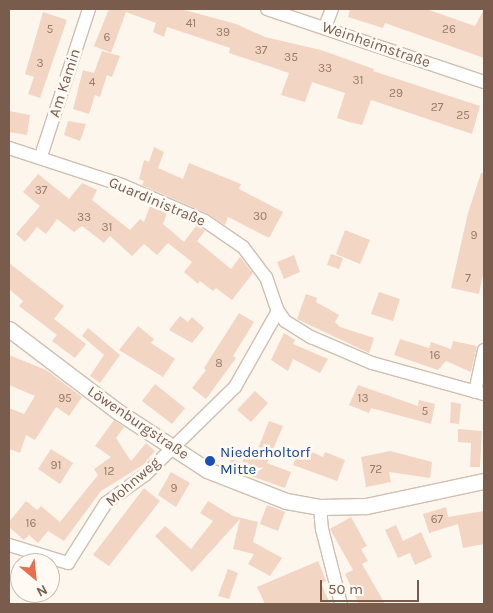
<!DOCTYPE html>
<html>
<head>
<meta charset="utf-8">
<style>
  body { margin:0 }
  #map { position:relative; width:493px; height:613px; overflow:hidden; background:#fdf6ec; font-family:Karla,sans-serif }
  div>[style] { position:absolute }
  .building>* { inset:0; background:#f3d5c3 }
  .roads { filter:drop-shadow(1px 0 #d1beb0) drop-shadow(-1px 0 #d1beb0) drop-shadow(0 1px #d1beb0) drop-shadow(0 -1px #d1beb0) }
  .minor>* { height:12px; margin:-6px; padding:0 6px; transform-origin:6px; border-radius:6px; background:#fff }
  .tertiary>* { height:15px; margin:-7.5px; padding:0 7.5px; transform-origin:7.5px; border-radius:7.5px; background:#fff }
  .dots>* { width:14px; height:14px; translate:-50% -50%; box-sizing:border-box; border:2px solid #fffaf3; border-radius:50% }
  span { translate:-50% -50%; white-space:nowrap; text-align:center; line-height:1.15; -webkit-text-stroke:5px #fffaf3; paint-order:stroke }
  .number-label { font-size:12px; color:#987a6a }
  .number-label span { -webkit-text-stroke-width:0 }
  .street-label { font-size:15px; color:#7a5c4d }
  .transit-label { font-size:15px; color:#164399 }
  .left { translate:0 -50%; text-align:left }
  .frame { position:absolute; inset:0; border:10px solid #7a5c4d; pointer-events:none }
  .north { position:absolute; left:10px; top:553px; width:50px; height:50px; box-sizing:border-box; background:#fffaf3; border:1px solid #cabbb1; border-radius:50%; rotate:152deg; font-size:14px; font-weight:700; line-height:20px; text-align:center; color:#7a5c4d }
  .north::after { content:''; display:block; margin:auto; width:18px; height:22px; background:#e76f51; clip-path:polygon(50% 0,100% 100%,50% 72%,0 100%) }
  .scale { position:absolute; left:320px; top:580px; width:99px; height:22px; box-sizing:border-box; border:2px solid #7a5c4d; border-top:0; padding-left:6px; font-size:15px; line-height:18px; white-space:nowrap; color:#7a5c4d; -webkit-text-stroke:4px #fffaf3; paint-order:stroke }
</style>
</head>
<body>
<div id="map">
  <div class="building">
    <div style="clip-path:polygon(109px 9px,181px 9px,236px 24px,265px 37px,321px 50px,374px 69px,373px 71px,480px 106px,472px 134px,371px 100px,362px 125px,349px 122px,337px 118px,345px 93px,312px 82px,305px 102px,281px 95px,289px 73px,229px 53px,230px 48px,167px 27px,164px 37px,153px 32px,156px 23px,126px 12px,111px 53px,94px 46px)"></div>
    <div style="clip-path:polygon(350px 9px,426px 9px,475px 26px,484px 9px,484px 58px,385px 23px,383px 28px,348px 17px)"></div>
    <div style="clip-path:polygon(43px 12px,67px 20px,40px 98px,28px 94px,34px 77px,25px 74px)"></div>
    <div style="clip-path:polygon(102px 51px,120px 56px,112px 77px,107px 75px,100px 97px,95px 95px,89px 114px,73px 109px,83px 70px,94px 73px)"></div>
    <div style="clip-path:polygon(9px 111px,30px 115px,27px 135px,9px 132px)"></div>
    <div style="clip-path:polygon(68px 121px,86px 124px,80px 141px,64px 135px)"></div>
    <div style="clip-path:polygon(154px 147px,164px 152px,158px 168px,183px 179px,189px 163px,241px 184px,239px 189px,283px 212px,269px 238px,228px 217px,225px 225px,208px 214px,142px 185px,144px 181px,139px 179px,144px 160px,149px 162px)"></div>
    <div style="clip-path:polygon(481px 173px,484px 173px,484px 270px,479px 294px,451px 288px,468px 213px)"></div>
    <div style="clip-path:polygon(38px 174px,69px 199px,82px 183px,97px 190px,92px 200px,130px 230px,140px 219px,144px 222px,150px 206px,167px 213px,163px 224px,184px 242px,196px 226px,201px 228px,205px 231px,197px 241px,231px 269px,240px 257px,253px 273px,232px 300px,216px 288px,213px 291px,200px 281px,198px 284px,184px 272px,192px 262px,168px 243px,157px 255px,144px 244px,132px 256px,110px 236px,104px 243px,82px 226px,74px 232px,57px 219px,46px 234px,37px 227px,25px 242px,16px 234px,40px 206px,23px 192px)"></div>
    <div style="clip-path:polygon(345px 230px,370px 240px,360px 264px,336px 254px)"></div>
    <div style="clip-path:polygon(331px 254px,343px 258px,339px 269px,327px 265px)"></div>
    <div style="clip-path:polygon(294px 255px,300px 272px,284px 279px,277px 262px)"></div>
    <div style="clip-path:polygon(9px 263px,64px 306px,54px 319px,86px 344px,75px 358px,52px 341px,57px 335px,19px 306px,23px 301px,9px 289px)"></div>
    <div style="clip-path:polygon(379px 292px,400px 299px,393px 321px,371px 314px)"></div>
    <div style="clip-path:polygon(306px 294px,317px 298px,316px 302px,339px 315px,335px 322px,340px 327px,374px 338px,369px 353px,297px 319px)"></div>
    <div style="clip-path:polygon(239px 313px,254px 322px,233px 356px,236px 358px,206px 399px,192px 388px,206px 370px,204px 368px)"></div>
    <div style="clip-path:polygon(180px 316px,188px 322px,192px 317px,204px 328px,192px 343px,169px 330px)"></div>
    <div style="clip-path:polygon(138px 326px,154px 339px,151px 343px,175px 359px,163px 377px,119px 350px)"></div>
    <div style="clip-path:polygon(88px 328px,120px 355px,100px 383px,90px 376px,104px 355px,82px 336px)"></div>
    <div style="clip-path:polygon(284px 333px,295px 340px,293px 344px,328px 359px,320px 373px,293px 359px,288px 371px,271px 360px)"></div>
    <div style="clip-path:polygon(400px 339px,429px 348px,431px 342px,451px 349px,453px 341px,477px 346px,471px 372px,446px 361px,438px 370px,394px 355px)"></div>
    <div style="clip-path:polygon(9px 355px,46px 370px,82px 397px,69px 416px,56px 407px,35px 440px,26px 435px,20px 453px,9px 449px,9px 408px,24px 414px,35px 396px,9px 385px)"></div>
    <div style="clip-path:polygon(155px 384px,185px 408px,172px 424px,142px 401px)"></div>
    <div style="clip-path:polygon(358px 385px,418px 406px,419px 400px,435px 404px,431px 424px,371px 408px,369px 413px,349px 405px)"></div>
    <div style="clip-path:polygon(255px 391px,268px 403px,251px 422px,237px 410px)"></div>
    <div style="clip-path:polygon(451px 402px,461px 404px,459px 424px,450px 423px)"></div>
    <div style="clip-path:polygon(114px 420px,124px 427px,116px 438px,131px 461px,146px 443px,155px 451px,143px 465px,101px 491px,64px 541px,48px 531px,38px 543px,29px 535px,24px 540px,9px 527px,9px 522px,26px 501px,37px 510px,41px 506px,60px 522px,98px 475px,94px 469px,111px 457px,95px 446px)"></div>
    <div style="clip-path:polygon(269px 421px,283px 426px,267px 463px,291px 472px,285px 488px,228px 468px,231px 459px,242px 463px,248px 448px,257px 451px)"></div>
    <div style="clip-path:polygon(458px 429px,482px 431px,480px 467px,470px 467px,471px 443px,458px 442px)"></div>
    <div style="clip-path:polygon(301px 447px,323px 457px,325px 452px,345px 460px,337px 481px,293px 465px)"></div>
    <div style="clip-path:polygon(51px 449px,73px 463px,60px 484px,38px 469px)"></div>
    <div style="clip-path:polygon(390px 451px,432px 462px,430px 478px,389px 472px,391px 482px,366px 487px,361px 457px)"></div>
    <div style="clip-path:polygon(171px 472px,190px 483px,176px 507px,158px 495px)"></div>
    <div style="clip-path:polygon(144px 488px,160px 501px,109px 566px,93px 555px)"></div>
    <div style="clip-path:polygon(208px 501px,233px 516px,258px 522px,253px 542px,282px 558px,270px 576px,248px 564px,254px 554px,233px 549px,240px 519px,192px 572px,155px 536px,165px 526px,191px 549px,213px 521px,200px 513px)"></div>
    <div style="clip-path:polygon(267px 505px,285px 512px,278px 531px,260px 524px)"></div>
    <div style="clip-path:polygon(446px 507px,448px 517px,484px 511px,484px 544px,463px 548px,458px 524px,429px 533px,423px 514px)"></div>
    <div style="clip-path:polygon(351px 517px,367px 546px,361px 549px,368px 561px,362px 564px,385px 604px,359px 604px,345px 574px,353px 570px,330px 529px)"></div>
    <div style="clip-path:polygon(396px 525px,403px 541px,421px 532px,432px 557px,415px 565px,410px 553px,398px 558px,385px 530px)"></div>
    <div style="clip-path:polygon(318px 561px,326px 581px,321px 583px,330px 604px,265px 604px,257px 587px)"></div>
    <div style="clip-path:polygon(228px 569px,238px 573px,229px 599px,218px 596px)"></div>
  </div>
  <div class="roads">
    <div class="minor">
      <div style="left:267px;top:9px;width:229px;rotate:18.6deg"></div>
      <div style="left:325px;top:27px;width:19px;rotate:-69deg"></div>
      <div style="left:9px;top:148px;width:119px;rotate:18.1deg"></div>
      <div style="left:122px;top:185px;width:90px;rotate:23.4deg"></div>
      <div style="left:205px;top:221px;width:46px;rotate:34.4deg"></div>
      <div style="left:243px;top:247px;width:38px;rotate:53deg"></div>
      <div style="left:266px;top:277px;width:36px;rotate:71deg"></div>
      <div style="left:278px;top:311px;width:12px;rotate:55deg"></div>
      <div style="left:285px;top:321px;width:31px;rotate:32deg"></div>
      <div style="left:311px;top:337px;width:66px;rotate:23.1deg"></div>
      <div style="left:372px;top:363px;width:116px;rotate:15.5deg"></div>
      <div style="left:41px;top:156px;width:155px;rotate:-71.9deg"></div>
      <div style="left:475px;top:392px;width:43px;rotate:-77.9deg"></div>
      <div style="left:320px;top:507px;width:22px;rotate:85deg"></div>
      <div style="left:322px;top:529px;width:77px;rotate:75.8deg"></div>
      <div style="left:9px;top:545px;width:62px;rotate:17deg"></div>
      <div style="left:68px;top:563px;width:71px;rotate:-57.7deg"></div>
      <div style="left:106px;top:503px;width:48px;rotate:-35.7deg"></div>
      <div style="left:145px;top:475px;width:126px;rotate:-44.4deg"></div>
      <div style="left:235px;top:387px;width:87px;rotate:-60.5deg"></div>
    </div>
    <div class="tertiary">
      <div style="left:9px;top:329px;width:136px;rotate:37.2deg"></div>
      <div style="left:117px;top:411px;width:108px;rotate:33.2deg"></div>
      <div style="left:207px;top:470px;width:85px;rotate:21.4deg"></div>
      <div style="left:286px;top:501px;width:35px;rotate:10deg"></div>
      <div style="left:320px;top:507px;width:46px;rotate:-1.2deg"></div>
      <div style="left:366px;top:506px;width:121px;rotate:-12deg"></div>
    </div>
  </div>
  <div class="dots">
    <div style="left:210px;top:461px;background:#1a4fb4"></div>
  </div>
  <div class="number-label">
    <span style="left:191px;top:24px">41</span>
    <span style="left:50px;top:30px">5</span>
    <span style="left:449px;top:30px">26</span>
    <span style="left:223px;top:33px">39</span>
    <span style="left:107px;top:38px">6</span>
    <span style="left:261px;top:51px">37</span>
    <span style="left:291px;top:58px">35</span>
    <span style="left:40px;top:64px">3</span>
    <span style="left:325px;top:69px">33</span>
    <span style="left:358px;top:81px">31</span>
    <span style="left:92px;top:83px">4</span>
    <span style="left:396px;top:94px">29</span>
    <span style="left:437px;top:108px">27</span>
    <span style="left:463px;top:116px">25</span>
    <span style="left:41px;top:191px">37</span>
    <span style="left:260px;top:217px">30</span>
    <span style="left:84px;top:218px">33</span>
    <span style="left:107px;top:228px">31</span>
    <span style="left:474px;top:236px">9</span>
    <span style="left:468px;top:279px">7</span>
    <span style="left:435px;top:356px">16</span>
    <span style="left:219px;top:364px">8</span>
    <span style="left:65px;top:399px">95</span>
    <span style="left:363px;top:399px">13</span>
    <span style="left:425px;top:412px">5</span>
    <span style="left:56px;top:466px">91</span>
    <span style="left:376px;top:470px">72</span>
    <span style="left:109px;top:472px">12</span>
    <span style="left:174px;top:489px">9</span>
    <span style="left:437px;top:520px">67</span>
    <span style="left:31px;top:524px">16</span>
  </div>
  <div class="street-label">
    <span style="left:376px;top:45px;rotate:19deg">Weinheimstraße</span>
    <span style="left:65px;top:83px;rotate:-72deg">Am Kamin</span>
    <span style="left:157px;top:202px;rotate:23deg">Guardinistraße</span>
    <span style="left:138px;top:423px;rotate:34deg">Löwenburgstraße</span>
    <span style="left:133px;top:482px;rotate:-41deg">Mohnweg</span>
  </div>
  <div class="transit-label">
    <span class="left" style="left:220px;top:461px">Niederholtorf<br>Mitte</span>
  </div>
  <div class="frame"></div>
  <div class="north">N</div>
  <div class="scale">50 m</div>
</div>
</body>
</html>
